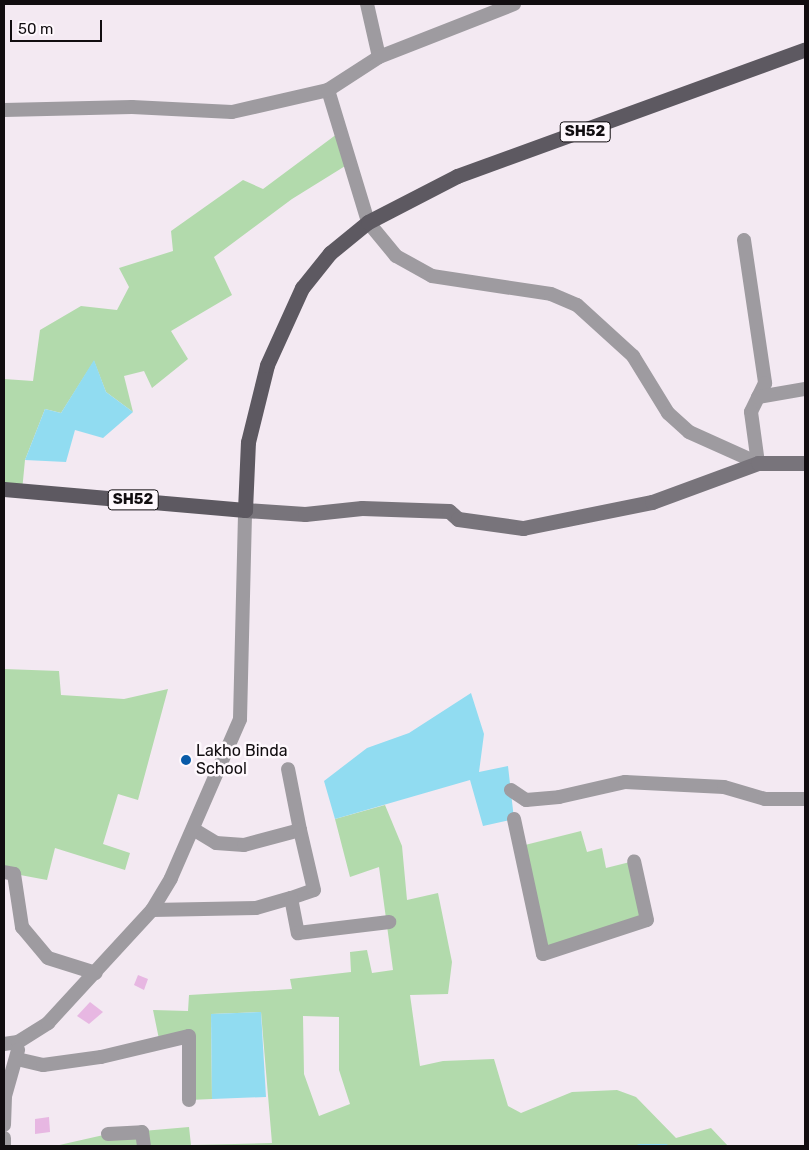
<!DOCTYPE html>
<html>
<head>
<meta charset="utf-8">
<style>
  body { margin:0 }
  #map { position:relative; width:809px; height:1150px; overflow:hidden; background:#f3e9f2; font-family:Rubik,sans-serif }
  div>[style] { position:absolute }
  .green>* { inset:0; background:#b2daac }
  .water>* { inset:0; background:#91dcf1 }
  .stream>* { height:4px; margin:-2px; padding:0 2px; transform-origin:2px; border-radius:2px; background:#91dcf1 }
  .building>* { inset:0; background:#e7b7e2 }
  .street>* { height:14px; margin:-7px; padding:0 7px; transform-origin:7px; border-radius:7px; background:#9e9ba0 }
  .secondary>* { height:15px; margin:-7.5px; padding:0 7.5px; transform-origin:7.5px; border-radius:7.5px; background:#78747b }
  .primary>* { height:15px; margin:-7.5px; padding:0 7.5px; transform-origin:7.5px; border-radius:7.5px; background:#5d5961 }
  .dots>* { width:14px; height:14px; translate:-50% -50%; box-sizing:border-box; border:2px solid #fef8fd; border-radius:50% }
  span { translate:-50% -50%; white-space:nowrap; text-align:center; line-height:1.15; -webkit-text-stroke:5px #fef8fd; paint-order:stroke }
  .shield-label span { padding:1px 4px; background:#fef8fd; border:1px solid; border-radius:4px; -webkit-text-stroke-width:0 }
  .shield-label { font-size:15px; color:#110d10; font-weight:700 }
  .poi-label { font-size:16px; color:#110d10 }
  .left { translate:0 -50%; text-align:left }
  .frame { position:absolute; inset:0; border:5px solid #110d10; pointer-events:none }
  .scale { position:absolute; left:10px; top:20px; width:92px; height:22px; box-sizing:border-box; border:2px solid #110d10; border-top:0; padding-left:6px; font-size:15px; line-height:18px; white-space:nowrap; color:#110d10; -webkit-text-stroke:4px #fef8fd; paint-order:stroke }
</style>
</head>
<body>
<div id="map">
  <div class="green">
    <div style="clip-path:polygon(341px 131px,350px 163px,292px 199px,214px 257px,232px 295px,171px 331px,188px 359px,152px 388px,144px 371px,124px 376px,133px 412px,106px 392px,94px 361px,61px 413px,45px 409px,25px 460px,22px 491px,4px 489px,4px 379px,33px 381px,40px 330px,81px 306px,117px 310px,129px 287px,119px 268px,173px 251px,171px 231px,243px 180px,263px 189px)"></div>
    <div style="clip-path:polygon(4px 669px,59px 671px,61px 695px,124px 699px,168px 689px,138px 800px,118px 794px,103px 844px,130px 853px,125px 870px,55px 848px,47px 880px,4px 872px)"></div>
    <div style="clip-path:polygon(evenodd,385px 805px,402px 846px,407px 900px,438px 893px,452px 962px,448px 994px,410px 995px,420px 1066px,443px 1061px,494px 1059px,508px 1106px,521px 1113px,572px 1092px,617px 1090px,636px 1097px,676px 1138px,711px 1128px,728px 1146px,55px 1146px,108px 1134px,189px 1127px,191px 1145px,272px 1143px,261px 1012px,211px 1014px,212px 1099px,189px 1100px,189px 1037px,160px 1044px,153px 1010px,188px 1011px,189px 995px,292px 989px,290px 979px,351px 972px,350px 952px,367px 950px,372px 973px,393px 970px,379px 867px,350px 877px,335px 819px,385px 805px,303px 1016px,339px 1017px,339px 1070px,350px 1104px,319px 1116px,304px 1074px,303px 1016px)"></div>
    <div style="clip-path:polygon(581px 831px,587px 852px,602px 848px,606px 868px,634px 861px,647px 920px,543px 954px,521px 846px)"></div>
  </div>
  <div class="water">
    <div style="clip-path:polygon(94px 360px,106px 392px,133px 412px,103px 438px,75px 430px,66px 462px,25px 460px,45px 409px,61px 413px)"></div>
    <div style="clip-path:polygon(471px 693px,484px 734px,479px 772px,508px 766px,514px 819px,483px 826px,470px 780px,335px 819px,324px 781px,367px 748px,409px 733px)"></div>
    <div style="clip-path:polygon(261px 1012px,266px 1097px,212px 1099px,211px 1014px)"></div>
  </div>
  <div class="stream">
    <div style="left:639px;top:1146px;width:27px"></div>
  </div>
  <div class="building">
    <div style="clip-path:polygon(138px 975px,148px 979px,144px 990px,134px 985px)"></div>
    <div style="clip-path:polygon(90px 1002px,103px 1012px,89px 1024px,77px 1016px)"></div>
    <div style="clip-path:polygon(49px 1117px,50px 1132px,35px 1134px,35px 1119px)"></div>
  </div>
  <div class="street">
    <div style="left:367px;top:4px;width:54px;rotate:77.2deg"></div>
    <div style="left:328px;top:90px;width:138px;rotate:73.1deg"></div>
    <div style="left:368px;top:222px;width:44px;rotate:50.5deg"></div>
    <div style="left:396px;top:256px;width:41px;rotate:29.1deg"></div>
    <div style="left:432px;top:276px;width:120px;rotate:8.6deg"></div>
    <div style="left:551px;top:294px;width:28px;rotate:23deg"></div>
    <div style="left:577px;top:305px;width:76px;rotate:42.3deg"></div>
    <div style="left:633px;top:356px;width:67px;rotate:58.4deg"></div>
    <div style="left:668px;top:413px;width:28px;rotate:42deg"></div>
    <div style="left:689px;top:432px;width:76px;rotate:24.2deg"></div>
    <div style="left:4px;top:110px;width:128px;rotate:-1.3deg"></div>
    <div style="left:132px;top:107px;width:100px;rotate:2.9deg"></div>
    <div style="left:232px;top:112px;width:98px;rotate:-12.9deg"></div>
    <div style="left:328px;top:90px;width:61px;rotate:-32.9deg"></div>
    <div style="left:379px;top:57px;width:145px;rotate:-21.4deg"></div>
    <div style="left:744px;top:240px;width:145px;rotate:81.6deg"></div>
    <div style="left:765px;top:383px;width:32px;rotate:116deg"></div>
    <div style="left:751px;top:412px;width:51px;rotate:82.2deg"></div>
    <div style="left:758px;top:397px;width:48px;rotate:-9.7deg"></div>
    <div style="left:511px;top:790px;width:18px;rotate:34deg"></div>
    <div style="left:526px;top:800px;width:33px;rotate:-5deg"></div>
    <div style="left:559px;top:797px;width:68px;rotate:-12.8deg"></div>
    <div style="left:625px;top:782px;width:99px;rotate:2.9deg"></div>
    <div style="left:724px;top:787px;width:43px;rotate:16.3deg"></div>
    <div style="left:765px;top:799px;width:40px"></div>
    <div style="left:514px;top:819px;width:138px;rotate:77.9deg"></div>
    <div style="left:543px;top:954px;width:109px;rotate:-18.1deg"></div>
    <div style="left:647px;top:920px;width:60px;rotate:-102.4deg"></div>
    <div style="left:193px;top:829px;width:27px;rotate:31deg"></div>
    <div style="left:216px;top:843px;width:28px;rotate:4deg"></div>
    <div style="left:244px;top:845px;width:58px;rotate:-15deg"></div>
    <div style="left:300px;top:830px;width:62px;rotate:-101.1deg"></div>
    <div style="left:4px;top:872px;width:10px;rotate:11deg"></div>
    <div style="left:14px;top:874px;width:54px;rotate:81.4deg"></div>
    <div style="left:22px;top:927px;width:40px;rotate:50deg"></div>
    <div style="left:48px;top:958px;width:50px;rotate:17.4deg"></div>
    <div style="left:291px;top:898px;width:24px;rotate:-19deg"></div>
    <div style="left:314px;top:890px;width:62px;rotate:-103.1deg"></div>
    <div style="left:152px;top:910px;width:104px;rotate:-1.1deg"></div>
    <div style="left:256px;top:908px;width:36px;rotate:-16deg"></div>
    <div style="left:291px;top:898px;width:36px;rotate:79deg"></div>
    <div style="left:298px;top:933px;width:92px;rotate:-6.9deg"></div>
    <div style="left:4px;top:1044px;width:14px;rotate:-8deg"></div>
    <div style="left:18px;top:1042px;width:36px;rotate:-32deg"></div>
    <div style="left:48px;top:1023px;width:154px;rotate:-47.4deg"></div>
    <div style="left:152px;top:910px;width:37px;rotate:-59deg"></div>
    <div style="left:171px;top:878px;width:173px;rotate:-66.5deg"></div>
    <div style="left:240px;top:719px;width:209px;rotate:-88.6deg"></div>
    <div style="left:17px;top:1059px;width:27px;rotate:13deg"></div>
    <div style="left:43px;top:1065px;width:59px;rotate:-7.9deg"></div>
    <div style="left:101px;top:1057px;width:90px;rotate:-13.4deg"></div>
    <div style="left:189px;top:1036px;width:64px;rotate:90deg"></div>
    <div style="left:4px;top:1125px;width:29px;rotate:-88deg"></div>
    <div style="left:5px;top:1096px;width:48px;rotate:-74.2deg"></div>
    <div style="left:108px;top:1134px;width:34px;rotate:-3deg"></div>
    <div style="left:142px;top:1132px;width:14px;rotate:82deg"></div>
    <div style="left:4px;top:1138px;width:8px;rotate:90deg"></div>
  </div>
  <div class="secondary">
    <div style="left:245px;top:510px;width:60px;rotate:3.8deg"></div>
    <div style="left:305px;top:514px;width:57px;rotate:-6deg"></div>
    <div style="left:362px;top:508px;width:87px;rotate:2deg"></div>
    <div style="left:449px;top:511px;width:12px;rotate:42deg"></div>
    <div style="left:458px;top:519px;width:66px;rotate:7.9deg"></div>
    <div style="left:523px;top:528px;width:132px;rotate:-11.4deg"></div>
    <div style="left:652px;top:502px;width:113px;rotate:-20.2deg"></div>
    <div style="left:758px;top:463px;width:47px"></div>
  </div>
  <div class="primary">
    <div style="left:4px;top:489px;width:242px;rotate:5deg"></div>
    <div style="left:245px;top:510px;width:68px;rotate:-87.5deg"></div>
    <div style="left:248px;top:442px;width:79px;rotate:-76.1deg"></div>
    <div style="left:267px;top:365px;width:85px;rotate:-65.6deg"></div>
    <div style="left:302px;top:288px;width:45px;rotate:-51.3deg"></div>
    <div style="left:330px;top:253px;width:49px;rotate:-39.2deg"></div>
    <div style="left:368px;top:222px;width:100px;rotate:-27.3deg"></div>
    <div style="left:457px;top:176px;width:370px;rotate:-20deg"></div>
  </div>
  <div class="dots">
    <div style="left:186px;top:760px;background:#095aa8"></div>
  </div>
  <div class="shield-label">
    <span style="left:585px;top:132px">SH52</span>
    <span style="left:133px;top:500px">SH52</span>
  </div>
  <div class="poi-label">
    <span class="left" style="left:196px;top:760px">Lakho Binda<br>School</span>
  </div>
  <div class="frame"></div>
  <div class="scale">50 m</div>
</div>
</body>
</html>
